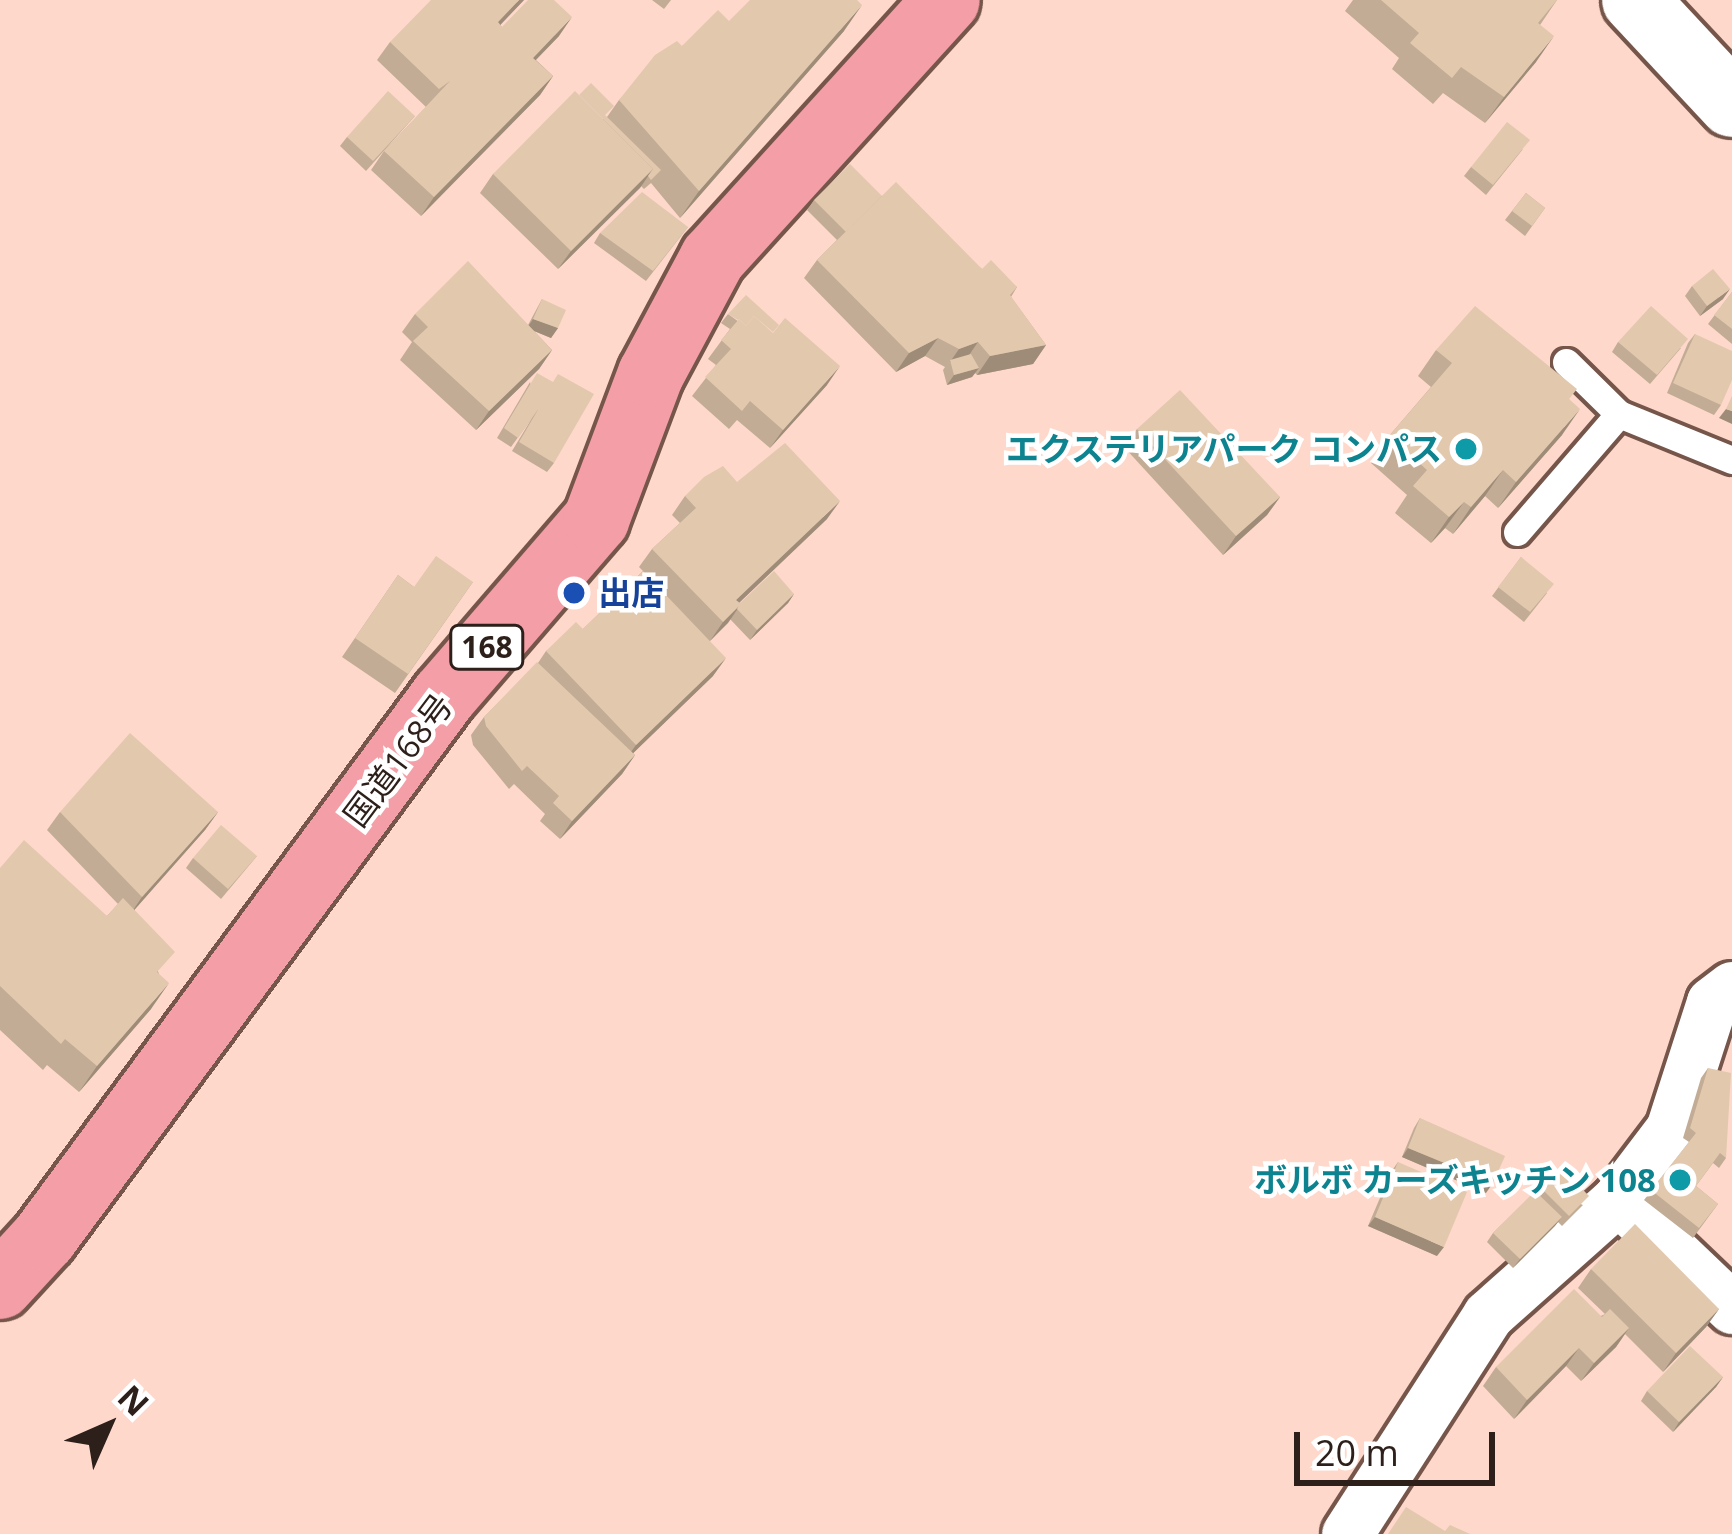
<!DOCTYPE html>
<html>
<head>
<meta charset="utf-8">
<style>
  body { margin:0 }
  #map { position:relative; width:1732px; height:1534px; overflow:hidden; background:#fed8ca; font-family:"Open Sans","Noto Sans JP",sans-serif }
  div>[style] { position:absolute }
  .roads { filter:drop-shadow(3px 0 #76564a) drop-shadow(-3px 0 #76564a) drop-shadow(0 3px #76564a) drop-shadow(0 -3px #76564a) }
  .service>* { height:27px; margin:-13.5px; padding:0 13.5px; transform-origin:13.5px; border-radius:13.5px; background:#fff }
  .minor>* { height:51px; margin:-25.5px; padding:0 25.5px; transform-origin:25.5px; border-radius:25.5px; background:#fff }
  .secondary>* { height:66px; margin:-33px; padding:0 33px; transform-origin:33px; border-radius:33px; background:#fff }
  .trunk>* { height:66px; margin:-33px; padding:0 33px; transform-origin:33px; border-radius:33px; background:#f49ea7 }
  .wall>* { inset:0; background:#c2ac95 }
  .shaded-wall>* { inset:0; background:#9e8c79 }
  .building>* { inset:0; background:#e2c8ad }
  .dots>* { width:33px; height:33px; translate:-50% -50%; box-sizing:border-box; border:6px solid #fff; border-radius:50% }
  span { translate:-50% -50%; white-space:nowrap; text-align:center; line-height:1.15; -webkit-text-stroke:9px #fff; paint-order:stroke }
  .shield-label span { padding:3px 9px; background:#fff; border:3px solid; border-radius:9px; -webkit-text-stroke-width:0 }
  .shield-label { font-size:30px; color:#2d1f1a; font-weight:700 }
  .culture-label { font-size:33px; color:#0d838f; font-weight:700 }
  .right { translate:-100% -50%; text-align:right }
  .transit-label { font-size:33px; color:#164399; font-weight:700 }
  .left { translate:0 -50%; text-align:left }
  .street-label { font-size:33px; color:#2d1f1a }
  .north { position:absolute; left:48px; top:1366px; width:120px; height:120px; -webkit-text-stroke:9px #fff; paint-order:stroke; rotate:45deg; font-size:33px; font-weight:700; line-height:48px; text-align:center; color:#2d1f1a }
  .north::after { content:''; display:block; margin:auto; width:42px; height:54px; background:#2d1f1a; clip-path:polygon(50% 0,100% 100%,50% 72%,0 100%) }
  .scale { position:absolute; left:1294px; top:1432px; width:201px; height:54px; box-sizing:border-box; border:6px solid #2d1f1a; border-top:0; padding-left:15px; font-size:36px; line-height:42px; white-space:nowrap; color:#2d1f1a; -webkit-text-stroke:9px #fff; paint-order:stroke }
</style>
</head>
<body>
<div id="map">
  <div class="roads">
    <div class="service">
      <div style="left:1566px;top:362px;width:74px;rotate:44.5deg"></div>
      <div style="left:1619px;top:414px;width:122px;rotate:22.2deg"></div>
      <div style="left:1517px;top:532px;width:156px;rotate:-49.2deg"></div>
    </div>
    <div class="minor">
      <div style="left:1618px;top:1199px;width:158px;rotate:43.7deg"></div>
      <div style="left:1347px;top:1534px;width:260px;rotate:-57.2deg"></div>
      <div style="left:1488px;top:1315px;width:174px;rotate:-41.7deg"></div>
      <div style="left:1618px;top:1199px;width:88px;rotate:-52.9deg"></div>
      <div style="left:1671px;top:1129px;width:133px;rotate:-72.1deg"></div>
      <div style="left:1712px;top:1002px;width:25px;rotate:-37deg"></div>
    </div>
    <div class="secondary">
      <div style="left:1635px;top:0;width:142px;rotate:47deg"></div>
    </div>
    <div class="trunk">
      <div style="left:0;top:1286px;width:65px;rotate:-47.5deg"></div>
      <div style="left:44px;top:1238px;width:674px;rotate:-53.57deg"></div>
      <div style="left:444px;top:696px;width:233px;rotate:-49.2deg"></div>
      <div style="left:596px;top:520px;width:156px;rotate:-69.4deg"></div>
      <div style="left:651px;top:374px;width:132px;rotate:-61.9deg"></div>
      <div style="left:713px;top:258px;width:348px;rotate:-47.8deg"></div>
    </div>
  </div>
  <div class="wall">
    <div style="clip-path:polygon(524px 0,500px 25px,502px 27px,559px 36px,536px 60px,553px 76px,540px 95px,421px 216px,371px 170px,384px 151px,426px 107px,377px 60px,390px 42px)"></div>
    <div style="clip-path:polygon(652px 0,671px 0,664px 9px)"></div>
    <div style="clip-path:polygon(1353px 0,1557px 0,1540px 25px,1536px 62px,1485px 123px,1443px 93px,1433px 104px,1392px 69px,1399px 58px,1345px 11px)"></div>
    <div style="clip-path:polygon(729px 21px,844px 31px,680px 218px,651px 183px,644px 189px,641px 186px,558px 269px,480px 193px,493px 174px,607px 117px,619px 100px,682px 46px)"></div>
    <div style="clip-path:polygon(415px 116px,366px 171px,340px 146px,347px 137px)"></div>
    <div style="clip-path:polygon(1523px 149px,1486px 195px,1464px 176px,1471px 167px)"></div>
    <div style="clip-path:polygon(1526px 193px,1545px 208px,1525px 236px,1505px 220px)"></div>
    <div style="clip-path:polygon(882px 196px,982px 269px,1017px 287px,1011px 297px,1046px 345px,1033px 364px,977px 375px,975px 373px,972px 377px,947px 385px,943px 370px,945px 367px,925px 356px,896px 372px,804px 278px,817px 260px,837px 240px,807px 210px,814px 200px)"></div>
    <div style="clip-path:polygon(688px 227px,646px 281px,594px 243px,600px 233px)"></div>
    <div style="clip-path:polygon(1692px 286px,1723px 299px,1700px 316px,1685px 296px)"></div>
    <div style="clip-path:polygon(1732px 292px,1732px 344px,1708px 324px)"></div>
    <div style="clip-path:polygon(542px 299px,558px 328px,551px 338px,534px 331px,552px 350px,539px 369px,476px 430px,400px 360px,412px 342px,402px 332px,415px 314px,528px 325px)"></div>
    <div style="clip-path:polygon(728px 314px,827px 385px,770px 448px,737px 420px,729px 429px,692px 396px,716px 365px,708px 359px,730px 329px,721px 323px)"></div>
    <div style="clip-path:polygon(1695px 334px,1721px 405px,1714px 415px,1667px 393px,1688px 343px)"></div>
    <div style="clip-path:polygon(1618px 342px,1681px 348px,1650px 384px,1612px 352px)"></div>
    <div style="clip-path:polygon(1436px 350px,1570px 400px,1562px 435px,1498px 508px,1485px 496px,1453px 534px,1445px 528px,1431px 543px,1395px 513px,1407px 495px,1371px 463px,1389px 436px,1431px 387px,1418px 376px)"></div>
    <div style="clip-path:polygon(530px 382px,554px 463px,547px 472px,512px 451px,532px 418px,511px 447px,497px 438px)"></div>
    <div style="clip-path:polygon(1137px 429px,1280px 497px,1267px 515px,1223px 555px,1124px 447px)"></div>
    <div style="clip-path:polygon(737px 482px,827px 519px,739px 603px,794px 594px,788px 603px,750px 640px,730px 619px,710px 641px,713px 676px,633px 753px,635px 755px,622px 774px,560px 839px,540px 821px,545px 814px,514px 784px,509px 789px,473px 745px,471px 735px,484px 717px,538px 663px,546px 651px,583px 629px,643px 571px,639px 567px,652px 549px,680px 523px,672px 515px,685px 496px)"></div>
    <div style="clip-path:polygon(1521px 557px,1547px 593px,1524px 622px,1492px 596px)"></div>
    <div style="clip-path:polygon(398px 575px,414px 587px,473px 582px,395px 693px,342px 657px)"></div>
    <div style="clip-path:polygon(60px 812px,218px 812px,205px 830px,134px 910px,159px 974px,151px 1009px,79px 1092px,47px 1065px,43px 1070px,0 1030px,0 868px,107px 916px,118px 904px,47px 830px)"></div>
    <div style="clip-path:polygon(257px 856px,221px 899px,186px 868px,193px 858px)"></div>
    <div style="clip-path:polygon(1708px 1068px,1726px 1158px,1719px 1168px,1713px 1163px,1696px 1186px,1718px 1204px,1693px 1238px,1644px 1200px,1689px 1142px,1683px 1138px,1701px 1078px)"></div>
    <div style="clip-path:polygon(1420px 1118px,1486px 1193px,1402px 1157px,1414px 1128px)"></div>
    <div style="clip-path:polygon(1398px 1162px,1437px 1256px,1368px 1226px,1391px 1172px)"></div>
    <div style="clip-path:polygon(1540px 1187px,1583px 1205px,1562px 1226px,1558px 1222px,1513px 1268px,1487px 1242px,1493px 1233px)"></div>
    <div style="clip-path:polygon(1591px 1269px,1719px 1309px,1706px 1327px,1663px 1372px,1625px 1334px,1616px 1347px,1581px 1381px,1566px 1366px,1514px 1419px,1483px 1386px,1496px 1367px,1605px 1314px,1578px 1288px)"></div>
    <div style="clip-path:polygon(1723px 1377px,1716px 1387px,1673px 1432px,1641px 1401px,1647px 1391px)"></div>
  </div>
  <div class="shaded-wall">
    <div style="clip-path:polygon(519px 0,524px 0,485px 41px,498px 22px)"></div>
    <div style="clip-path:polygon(862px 5px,844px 31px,680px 218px,699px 191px)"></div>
    <div style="clip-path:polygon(572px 17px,559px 36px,520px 76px,533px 58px)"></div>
    <div style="clip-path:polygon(1554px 36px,1536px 62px,1485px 123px,1504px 97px)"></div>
    <div style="clip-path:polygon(553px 76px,540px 95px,421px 216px,434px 197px)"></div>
    <div style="clip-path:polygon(653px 169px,640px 188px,558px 269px,571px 251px)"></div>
    <div style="clip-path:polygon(1730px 289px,1723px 299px,1700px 316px,1707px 306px)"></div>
    <div style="clip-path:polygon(533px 319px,558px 328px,551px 338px,527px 328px)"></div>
    <div style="clip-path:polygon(938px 338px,925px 356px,896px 372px,909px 353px)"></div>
    <div style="clip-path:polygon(978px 342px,965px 361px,950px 362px,959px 349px)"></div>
    <div style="clip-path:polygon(1046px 345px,1033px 364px,977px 375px,990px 356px)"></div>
    <div style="clip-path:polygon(552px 350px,539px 369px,476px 430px,489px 411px)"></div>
    <div style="clip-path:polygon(840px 366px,827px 385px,770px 448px,783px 430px)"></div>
    <div style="clip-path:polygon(979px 368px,972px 377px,947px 385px,954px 375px)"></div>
    <div style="clip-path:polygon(1580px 409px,1562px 435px,1498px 508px,1516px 482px)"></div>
    <div style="clip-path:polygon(1726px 409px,1732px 411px,1732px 424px,1719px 418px)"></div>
    <div style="clip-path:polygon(1503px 470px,1485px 496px,1453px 534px,1471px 507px)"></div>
    <div style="clip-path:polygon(1280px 497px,1267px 515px,1223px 555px,1236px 536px)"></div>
    <div style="clip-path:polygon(840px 501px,827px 519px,723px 618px,736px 600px)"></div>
    <div style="clip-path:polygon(1464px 502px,1445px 528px,1431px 543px,1449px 517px)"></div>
    <div style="clip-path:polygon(794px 594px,788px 603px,750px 640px,757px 630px)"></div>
    <div style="clip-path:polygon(741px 604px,728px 623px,710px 641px,723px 622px)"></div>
    <div style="clip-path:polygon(726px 658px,713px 676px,623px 763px,636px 745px)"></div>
    <div style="clip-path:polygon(635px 755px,622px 774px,560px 839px,572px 821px)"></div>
    <div style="clip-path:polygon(218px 812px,205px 830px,129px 916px,142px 897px)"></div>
    <div style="clip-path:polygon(169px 983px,151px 1009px,79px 1092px,97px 1066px)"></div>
    <div style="clip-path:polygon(1408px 1148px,1493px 1183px,1486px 1193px,1402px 1157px)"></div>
    <div style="clip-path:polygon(1375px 1217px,1444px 1247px,1437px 1256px,1368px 1226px)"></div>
    <div style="clip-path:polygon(1562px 1217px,1555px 1226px,1513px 1268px,1520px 1259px)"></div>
    <div style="clip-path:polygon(1719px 1309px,1706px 1327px,1663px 1372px,1676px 1353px)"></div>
    <div style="clip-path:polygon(1629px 1328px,1616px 1347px,1581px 1381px,1594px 1363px)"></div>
    <div style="clip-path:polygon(1579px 1348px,1566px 1366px,1514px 1419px,1527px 1400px)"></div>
    <div style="clip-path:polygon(1723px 1377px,1716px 1387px,1673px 1432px,1679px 1422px)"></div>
  </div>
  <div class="building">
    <div style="clip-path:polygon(431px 0,519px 0,498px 22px,502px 27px,528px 0,554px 0,572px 17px,533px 58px,553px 76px,434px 197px,384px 151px,450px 81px,439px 89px,390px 42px)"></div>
    <div style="clip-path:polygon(750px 0,857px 0,862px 5px,699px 191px,619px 100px,655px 55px,677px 41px,682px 46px,718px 10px,729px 21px)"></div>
    <div style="clip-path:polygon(1381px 0,1557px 0,1538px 23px,1554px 36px,1504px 97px,1461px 67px,1452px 78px,1410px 43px,1419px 33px)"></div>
    <div style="clip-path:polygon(591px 83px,614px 106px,605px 115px,661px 170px,651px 180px,648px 176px,653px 169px,579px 95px)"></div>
    <div style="clip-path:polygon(388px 91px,415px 116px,373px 161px,347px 137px)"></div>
    <div style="clip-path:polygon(575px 91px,653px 169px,571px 251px,493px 174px)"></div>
    <div style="clip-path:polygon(1507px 122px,1530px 140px,1493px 185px,1471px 167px)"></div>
    <div style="clip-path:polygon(850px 164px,882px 196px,846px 232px,814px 200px)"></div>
    <div style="clip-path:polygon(896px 182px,982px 269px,991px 260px,1017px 287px,1010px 295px,1046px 345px,990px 356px,978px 342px,959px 349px,938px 338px,909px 353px,817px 260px)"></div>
    <div style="clip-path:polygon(642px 192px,688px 227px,653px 271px,600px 233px)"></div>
    <div style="clip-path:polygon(1526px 193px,1545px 208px,1532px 226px,1512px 211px)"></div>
    <div style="clip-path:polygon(468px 261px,552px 350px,489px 411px,413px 341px,428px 327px,415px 314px)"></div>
    <div style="clip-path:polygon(1713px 269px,1730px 289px,1707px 306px,1692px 286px)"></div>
    <div style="clip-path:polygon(1732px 292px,1732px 329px,1714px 315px)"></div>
    <div style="clip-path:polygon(746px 295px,779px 325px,773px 332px,754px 316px,746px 326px,739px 319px,738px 320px,728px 314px)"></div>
    <div style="clip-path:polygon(542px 299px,566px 310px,558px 328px,533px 319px)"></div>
    <div style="clip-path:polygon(1475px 306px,1577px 389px,1569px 399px,1580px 409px,1516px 482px,1503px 470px,1471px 507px,1464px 502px,1449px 517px,1413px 486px,1427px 470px,1389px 436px,1452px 363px,1436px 350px)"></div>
    <div style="clip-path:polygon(1651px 306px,1688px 339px,1657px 375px,1618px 342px)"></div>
    <div style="clip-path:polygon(754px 316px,773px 333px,785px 318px,840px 366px,783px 430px,750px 401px,742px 411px,705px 377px,731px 349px,721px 340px,739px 319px,746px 326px)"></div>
    <div style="clip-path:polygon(1695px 334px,1732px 351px,1732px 380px,1721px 405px,1673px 383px)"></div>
    <div style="clip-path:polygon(971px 354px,979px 368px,954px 375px,950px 360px)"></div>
    <div style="clip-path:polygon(537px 373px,553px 382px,558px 374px,594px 394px,554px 463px,519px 442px,539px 408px,518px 438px,504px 428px)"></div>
    <div style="clip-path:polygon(1180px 390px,1280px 497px,1236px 536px,1137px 429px)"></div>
    <div style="clip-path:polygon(1732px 396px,1732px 411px,1726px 409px)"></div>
    <div style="clip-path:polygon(785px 443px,840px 501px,736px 600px,741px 604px,723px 622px,652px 549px,696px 508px,685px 496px,704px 477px,723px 466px,737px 482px)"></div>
    <div style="clip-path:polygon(436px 556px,473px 582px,408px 674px,355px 638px,398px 575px,414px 587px)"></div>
    <div style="clip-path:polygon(1521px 557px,1554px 584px,1530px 612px,1498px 587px)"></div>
    <div style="clip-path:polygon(643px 571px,726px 658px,636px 745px,546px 651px,576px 622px,583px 629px)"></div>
    <div style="clip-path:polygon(774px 571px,794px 594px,757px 630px,737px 609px,740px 603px)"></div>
    <div style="clip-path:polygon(537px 662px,635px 755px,572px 821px,553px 803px,559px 796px,527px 766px,522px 771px,486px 726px,484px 717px)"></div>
    <div style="clip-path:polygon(130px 733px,218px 812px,142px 897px,60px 812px)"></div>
    <div style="clip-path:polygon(221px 825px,257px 856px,228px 889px,193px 858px)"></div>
    <div style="clip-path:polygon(24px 840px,107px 916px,123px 898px,175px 952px,157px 972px,169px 983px,97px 1066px,65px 1039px,61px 1044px,0 986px,0 868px)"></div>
    <div style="clip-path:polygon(1708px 1068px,1731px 1073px,1726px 1158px,1720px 1153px,1696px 1186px,1718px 1204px,1699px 1228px,1651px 1190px,1696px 1133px,1690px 1128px)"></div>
    <div style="clip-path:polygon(1420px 1118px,1505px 1156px,1493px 1183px,1408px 1148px)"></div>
    <div style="clip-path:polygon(1398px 1162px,1467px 1192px,1444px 1247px,1375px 1217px)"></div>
    <div style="clip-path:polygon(1561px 1167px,1589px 1196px,1569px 1216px,1540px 1187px)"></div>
    <div style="clip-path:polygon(1535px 1191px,1562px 1217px,1520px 1259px,1493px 1233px)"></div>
    <div style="clip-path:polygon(1635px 1224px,1719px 1309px,1676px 1353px,1591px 1269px)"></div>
    <div style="clip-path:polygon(1574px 1289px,1602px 1317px,1610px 1309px,1629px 1328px,1594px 1363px,1579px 1348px,1527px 1400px,1496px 1367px)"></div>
    <div style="clip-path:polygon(1690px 1346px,1723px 1377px,1679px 1422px,1647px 1391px)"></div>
    <div style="clip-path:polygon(1406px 1507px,1445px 1531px,1450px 1525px,1470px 1534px,1388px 1534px)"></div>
  </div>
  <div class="dots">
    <div style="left:1466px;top:449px;background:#0f9aa8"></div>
    <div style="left:574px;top:593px;background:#1a4fb4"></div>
    <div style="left:1680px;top:1180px;background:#0f9aa8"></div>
  </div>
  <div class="shield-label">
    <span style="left:487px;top:647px">168</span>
  </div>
  <div class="culture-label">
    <span class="right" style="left:1442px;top:449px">エクステリアパーク コンパス</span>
    <span class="right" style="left:1656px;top:1180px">ボルボ カーズキッチン 108</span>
  </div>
  <div class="transit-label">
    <span class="left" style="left:598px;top:593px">出店</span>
  </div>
  <div class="street-label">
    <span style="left:398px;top:760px;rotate:-53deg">国道168号</span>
  </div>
  <div class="north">N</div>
  <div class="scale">20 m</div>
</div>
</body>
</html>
